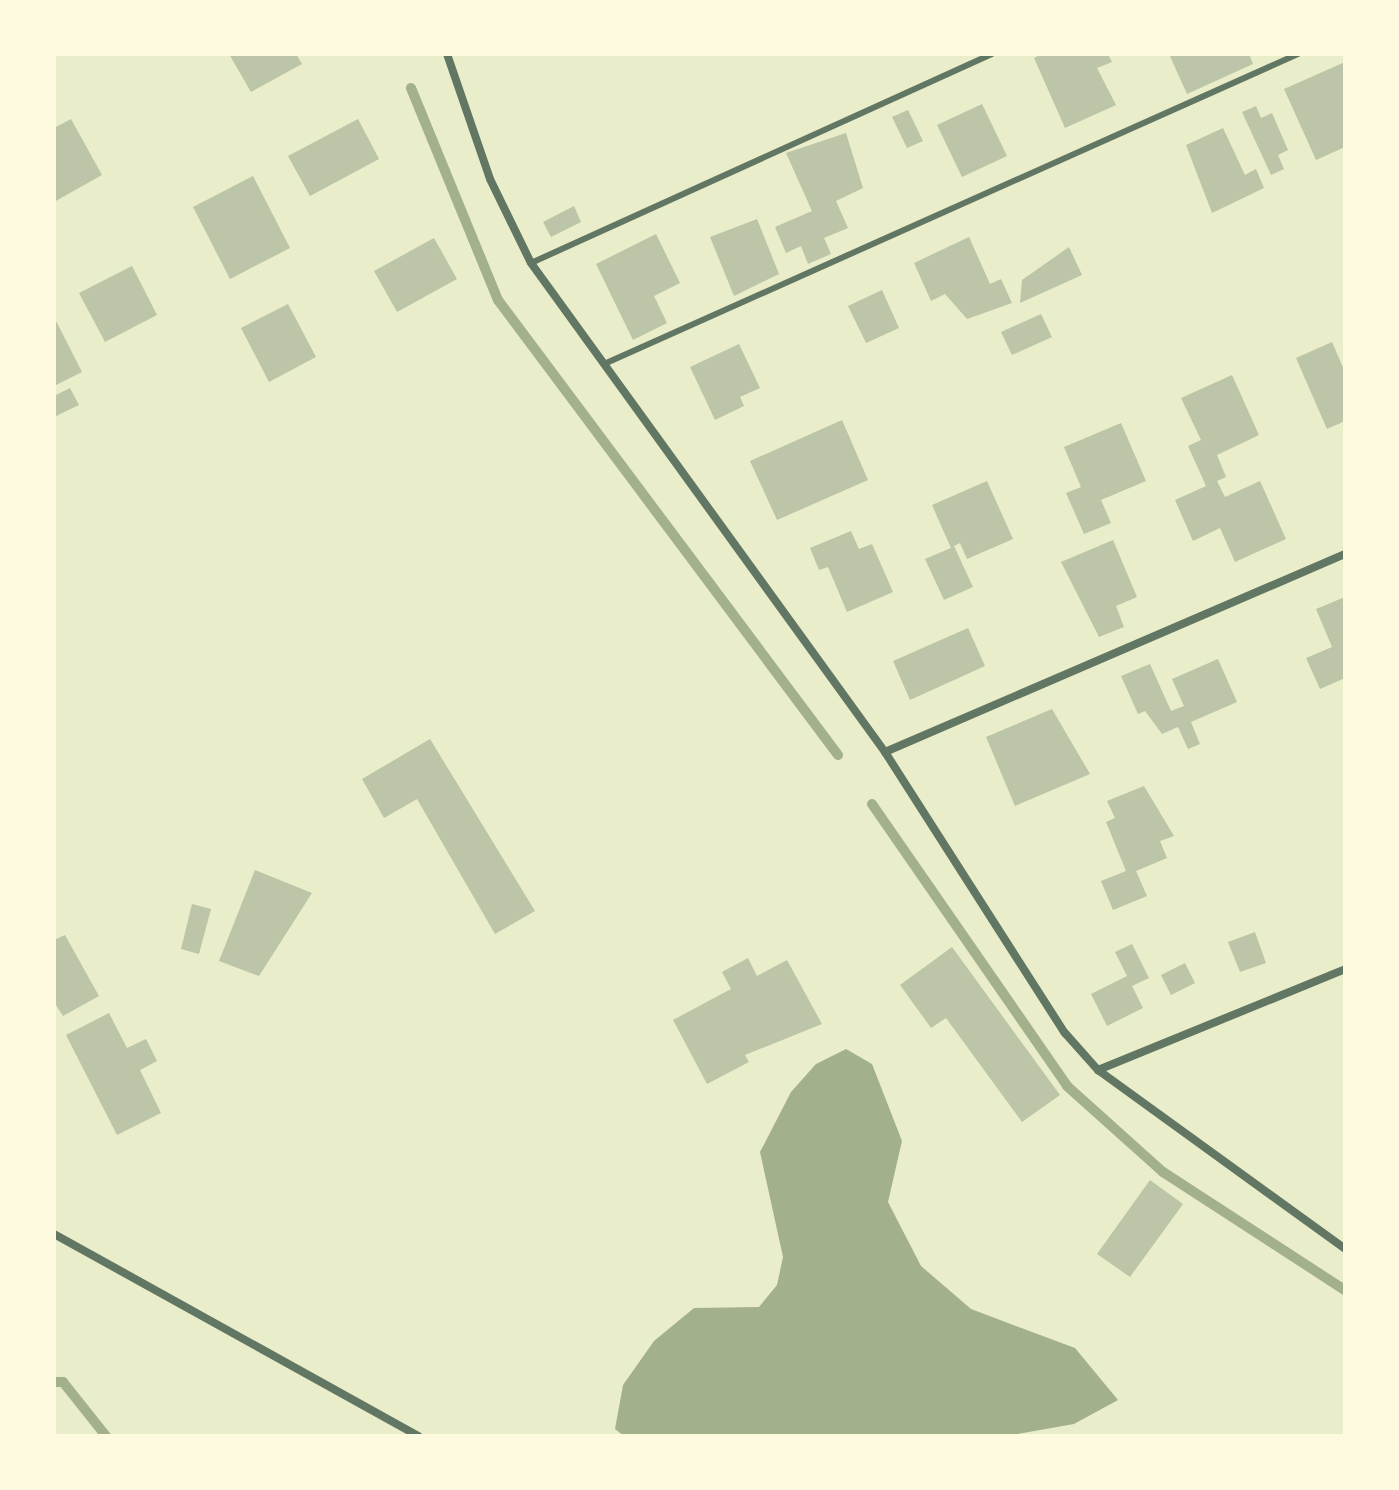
<!DOCTYPE html>
<html>
<head>
<meta charset="utf-8">
<style>
  body { margin:0 }
  #map { position:relative; width:1399px; height:1490px; overflow:hidden; background:#e9edc9; font-family:"Titillium Web",sans-serif }
  div>[style] { position:absolute }
  .water>* { inset:0; background:#a3b18a }
  .stream>* { height:10px; margin:-5px; padding:0 5px; transform-origin:5px; border-radius:5px; background:#a3b18a }
  .building>* { inset:0; background:#bcc5a7 }
  .service>* { height:6px; margin:-3px; padding:0 3px; transform-origin:3px; border-radius:3px; background:#617663 }
  .minor>* { height:8px; margin:-4px; padding:0 4px; transform-origin:4px; border-radius:4px; background:#617663 }
  span { translate:-50% -50%; white-space:nowrap; text-align:center; line-height:1.15; -webkit-text-stroke:6px #fefae0; paint-order:stroke }
  .frame { position:absolute; inset:0; border:56px solid #fefae0; pointer-events:none }
</style>
</head>
<body>
<div id="map">
  <div class="water">
    <div style="clip-path:polygon(846px 1049px,872px 1064px,902px 1141px,888px 1202px,921px 1266px,971px 1309px,1075px 1348px,1118px 1400px,1074px 1424px,1006px 1436px,624px 1436px,615px 1429px,623px 1385px,654px 1341px,694px 1308px,759px 1307px,777px 1285px,783px 1257px,760px 1152px,791px 1092px,816px 1064px)"></div>
  </div>
  <div class="stream">
    <div style="left:411px;top:88px;width:229px;rotate:67.7deg"></div>
    <div style="left:498px;top:300px;width:568px;rotate:53.23deg"></div>
    <div style="left:872px;top:804px;width:343px;rotate:55.3deg"></div>
    <div style="left:1067px;top:1086px;width:129px;rotate:41.9deg"></div>
    <div style="left:1163px;top:1172px;width:217px;rotate:33deg"></div>
    <div style="left:54px;top:1382px;width:9px"></div>
    <div style="left:63px;top:1382px;width:69px;rotate:51.5deg"></div>
  </div>
  <div class="building">
    <div style="clip-path:polygon(229px 54px,296px 54px,302px 64px,251px 92px)"></div>
    <div style="clip-path:polygon(1042px 54px,1108px 54px,1112px 62px,1097px 68px,1116px 105px,1065px 128px,1034px 58px)"></div>
    <div style="clip-path:polygon(1169px 54px,1249px 54px,1253px 64px,1187px 94px)"></div>
    <div style="clip-path:polygon(1345px 62px,1345px 147px,1316px 160px,1284px 89px)"></div>
    <div style="clip-path:polygon(982px 104px,1007px 156px,962px 177px,937px 125px)"></div>
    <div style="clip-path:polygon(1256px 106px,1261px 118px,1272px 113px,1288px 150px,1278px 155px,1284px 169px,1271px 175px,1242px 112px)"></div>
    <div style="clip-path:polygon(908px 110px,923px 141px,907px 148px,892px 117px)"></div>
    <div style="clip-path:polygon(71px 119px,102px 175px,54px 202px,54px 128px)"></div>
    <div style="clip-path:polygon(358px 119px,379px 159px,310px 196px,288px 156px)"></div>
    <div style="clip-path:polygon(1223px 128px,1245px 175px,1256px 169px,1264px 188px,1212px 213px,1186px 145px)"></div>
    <div style="clip-path:polygon(846px 133px,863px 188px,836px 201px,848px 228px,824px 238px,831px 254px,808px 264px,801px 246px,786px 253px,775px 227px,812px 211px,786px 153px)"></div>
    <div style="clip-path:polygon(253px 176px,290px 248px,230px 279px,193px 207px)"></div>
    <div style="clip-path:polygon(574px 206px,581px 222px,551px 237px,543px 222px)"></div>
    <div style="clip-path:polygon(757px 219px,779px 274px,734px 296px,710px 237px)"></div>
    <div style="clip-path:polygon(656px 234px,680px 283px,654px 296px,667px 323px,633px 340px,596px 264px)"></div>
    <div style="clip-path:polygon(969px 237px,990px 284px,1001px 279px,1012px 303px,967px 319px,945px 294px,931px 301px,914px 263px)"></div>
    <div style="clip-path:polygon(434px 238px,457px 279px,397px 312px,374px 271px)"></div>
    <div style="clip-path:polygon(1069px 247px,1082px 275px,1020px 303px,1022px 280px)"></div>
    <div style="clip-path:polygon(132px 266px,157px 315px,105px 342px,79px 293px)"></div>
    <div style="clip-path:polygon(882px 290px,899px 328px,866px 343px,848px 306px)"></div>
    <div style="clip-path:polygon(288px 304px,316px 357px,269px 382px,241px 328px)"></div>
    <div style="clip-path:polygon(1041px 314px,1052px 337px,1012px 355px,1001px 332px)"></div>
    <div style="clip-path:polygon(54px 317px,82px 372px,54px 386px)"></div>
    <div style="clip-path:polygon(1332px 342px,1345px 372px,1345px 421px,1327px 429px,1296px 358px)"></div>
    <div style="clip-path:polygon(739px 344px,760px 388px,740px 397px,744px 406px,715px 420px,690px 367px)"></div>
    <div style="clip-path:polygon(1232px 375px,1259px 435px,1217px 455px,1226px 477px,1217px 481px,1225px 497px,1260px 481px,1286px 539px,1235px 562px,1220px 528px,1193px 541px,1175px 500px,1206px 486px,1188px 446px,1201px 440px,1181px 398px)"></div>
    <div style="clip-path:polygon(70px 388px,79px 405px,54px 417px,54px 396px)"></div>
    <div style="clip-path:polygon(842px 420px,868px 480px,777px 520px,750px 461px)"></div>
    <div style="clip-path:polygon(1121px 423px,1146px 481px,1101px 500px,1111px 523px,1084px 534px,1066px 493px,1081px 487px,1064px 447px)"></div>
    <div style="clip-path:polygon(987px 481px,1013px 539px,967px 559px,960px 543px,954px 546px,973px 587px,944px 600px,925px 559px,951px 548px,932px 505px)"></div>
    <div style="clip-path:polygon(851px 531px,859px 549px,872px 544px,893px 592px,847px 612px,828px 567px,819px 570px,810px 548px)"></div>
    <div style="clip-path:polygon(1113px 540px,1137px 597px,1116px 606px,1124px 627px,1099px 637px,1061px 562px)"></div>
    <div style="clip-path:polygon(1345px 597px,1345px 678px,1320px 689px,1306px 658px,1332px 647px,1316px 609px)"></div>
    <div style="clip-path:polygon(968px 628px,985px 666px,910px 700px,893px 661px)"></div>
    <div style="clip-path:polygon(1218px 659px,1237px 702px,1191px 722px,1200px 744px,1188px 749px,1178px 727px,1162px 734px,1145px 711px,1138px 714px,1121px 676px,1150px 664px,1171px 711px,1184px 706px,1172px 679px)"></div>
    <div style="clip-path:polygon(1052px 709px,1090px 774px,1015px 806px,986px 737px)"></div>
    <div style="clip-path:polygon(430px 739px,535px 911px,495px 934px,417px 799px,384px 818px,362px 779px)"></div>
    <div style="clip-path:polygon(1144px 786px,1174px 836px,1160px 841px,1167px 858px,1136px 871px,1147px 896px,1113px 910px,1101px 881px,1126px 871px,1106px 822px,1115px 818px,1107px 801px)"></div>
    <div style="clip-path:polygon(255px 870px,312px 893px,259px 976px,219px 961px)"></div>
    <div style="clip-path:polygon(192px 904px,211px 909px,199px 954px,181px 949px)"></div>
    <div style="clip-path:polygon(1255px 932px,1266px 963px,1240px 972px,1228px 942px)"></div>
    <div style="clip-path:polygon(65px 935px,99px 996px,63px 1016px,54px 1002px,54px 940px)"></div>
    <div style="clip-path:polygon(1132px 944px,1149px 978px,1132px 986px,1143px 1008px,1107px 1026px,1091px 994px,1127px 976px,1115px 952px)"></div>
    <div style="clip-path:polygon(952px 947px,1060px 1095px,1022px 1122px,946px 1018px,931px 1028px,900px 985px)"></div>
    <div style="clip-path:polygon(748px 958px,757px 976px,787px 960px,822px 1024px,745px 1055px,749px 1062px,707px 1084px,673px 1020px,731px 989px,722px 972px)"></div>
    <div style="clip-path:polygon(1185px 963px,1195px 983px,1171px 995px,1161px 975px)"></div>
    <div style="clip-path:polygon(109px 1013px,127px 1048px,146px 1039px,157px 1061px,140px 1070px,161px 1113px,117px 1135px,66px 1035px)"></div>
    <div style="clip-path:polygon(1150px 1180px,1183px 1204px,1130px 1277px,1097px 1254px)"></div>
  </div>
  <div class="service">
    <div style="left:531px;top:263px;width:506px;rotate:-24.39deg"></div>
    <div style="left:604px;top:364px;width:760px;rotate:-24.07deg"></div>
  </div>
  <div class="minor">
    <div style="left:447px;top:54px;width:132px;rotate:71deg"></div>
    <div style="left:490px;top:179px;width:93px;rotate:64deg"></div>
    <div style="left:531px;top:263px;width:604px;rotate:54.1deg"></div>
    <div style="left:885px;top:752px;width:334px;rotate:57.4deg"></div>
    <div style="left:1065px;top:1033px;width:50px;rotate:48.3deg"></div>
    <div style="left:1098px;top:1070px;width:305px;rotate:35.9deg"></div>
    <div style="left:885px;top:752px;width:501px;rotate:-23.29deg"></div>
    <div style="left:1098px;top:1070px;width:267px;rotate:-22.2deg"></div>
    <div style="left:54px;top:1234px;width:417px;rotate:29deg"></div>
  </div>
  <div class="frame"></div>
</div>
</body>
</html>
